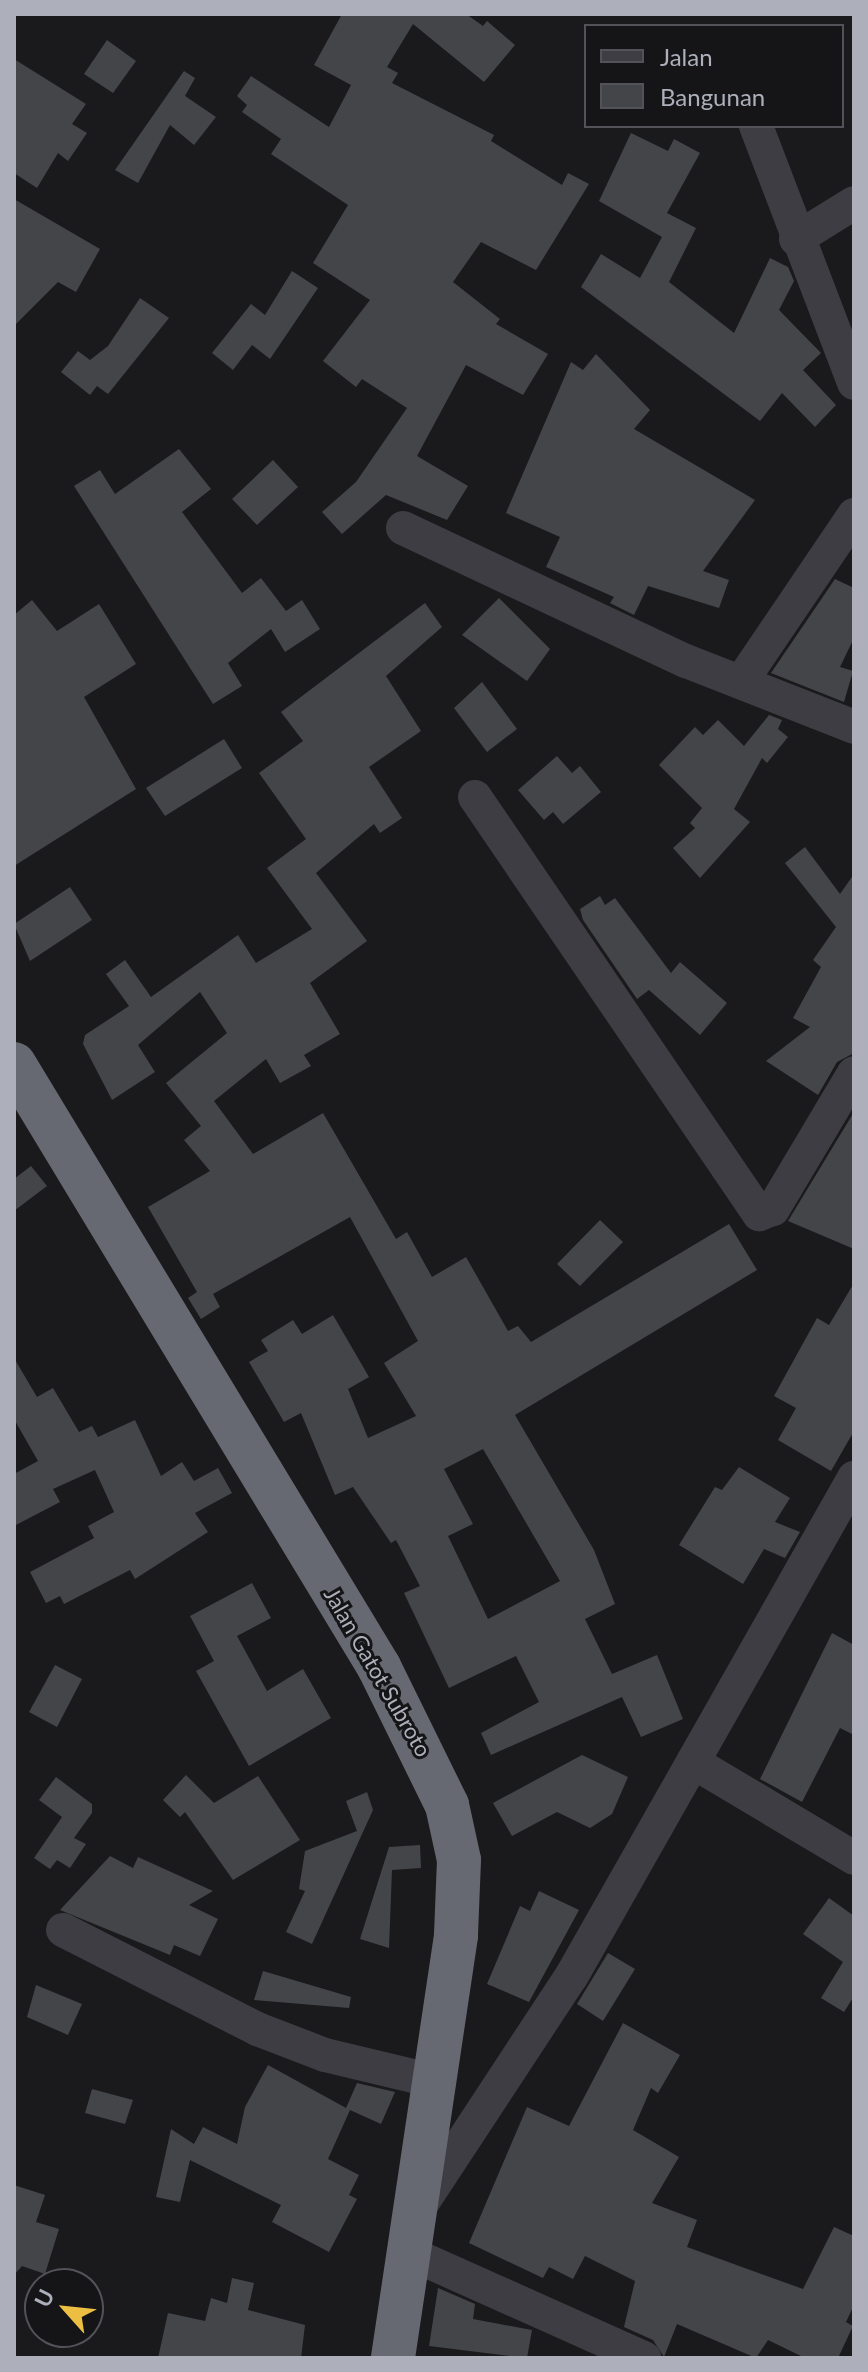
<!DOCTYPE html>
<html>
<head>
<meta charset="utf-8">
<style>
  body { margin:0 }
  #map { position:relative; width:868px; height:2372px; overflow:hidden; background:#1a1a1c; font-family:Lato,sans-serif }
  div>[style] { position:absolute }
  .building>* { inset:0; background:#444549 }
  .street>* { height:34px; margin:-17px; padding:0 17px; transform-origin:17px; border-radius:17px; background:#3d3d43 }
  .highway>* { height:44px; margin:-22px; padding:0 22px; transform-origin:22px; border-radius:22px; background:#676972 }
  span { translate:-50% -50%; white-space:nowrap; text-align:center; line-height:1.15; -webkit-text-stroke:6px #151517; paint-order:stroke }
  .street-label { font-size:22px; color:#adb0bb }
  .frame { position:absolute; inset:0; border:16px solid #adb0bb; pointer-events:none }
  .legend { position:absolute; left:584px; top:24px; width:260px; height:104px; box-sizing:border-box; background:#151517; border:2px solid #525359; margin:0; padding:10px 14px; list-style:none; font-size:24px; color:#adb0bb }
  .legend li { display:flex; align-items:center; gap:16px; height:40px }
  .legend b { width:40px; border:2px solid #525359 }
  .north { position:absolute; left:24px; top:2268px; width:80px; height:80px; box-sizing:border-box; background:#151517; border:2px solid #525359; border-radius:50%; rotate:297deg; font-size:22px; font-weight:700; line-height:32px; text-align:center; color:#adb0bb }
  .north::after { content:''; display:block; margin:auto; width:28px; height:36px; background:#ecbe42; clip-path:polygon(50% 0,100% 100%,50% 72%,0 100%) }
</style>
</head>
<body>
<div id="map">
  <div class="building">
    <div style="clip-path:polygon(342px 14px,466px 14px,483px 26px,487px 21px,515px 45px,484px 82px,413px 24px,387px 67px,398px 73px,392px 83px,494px 135px,491px 141px,562px 185px,568px 173px,589px 184px,536px 270px,481px 242px,453px 282px,500px 319px,496px 324px,548px 354px,523px 395px,466px 365px,417px 456px,468px 486px,447px 520px,386px 495px,342px 534px,322px 512px,356px 482px,407px 408px,362px 379px,356px 387px,323px 361px,370px 300px,313px 263px,348px 205px,271px 154px,281px 139px,242px 112px,247px 105px,237px 96px,251px 76px,329px 127px,351px 85px,314px 65px)"></div>
    <div style="clip-path:polygon(107px 40px,136px 61px,113px 93px,84px 74px)"></div>
    <div style="clip-path:polygon(14px 59px,86px 104px,72px 124px,87px 133px,68px 161px,58px 153px,37px 188px,14px 173px)"></div>
    <div style="clip-path:polygon(184px 71px,195px 78px,185px 96px,216px 117px,194px 145px,170px 125px,138px 183px,115px 170px)"></div>
    <div style="clip-path:polygon(631px 133px,668px 151px,674px 139px,700px 153px,667px 213px,696px 228px,669px 282px,734px 333px,770px 258px,788px 267px,794px 281px,779px 310px,821px 353px,803px 370px,836px 405px,815px 427px,782px 393px,760px 421px,581px 287px,601px 254px,640px 278px,662px 237px,599px 201px)"></div>
    <div style="clip-path:polygon(14px 199px,100px 249px,76px 292px,58px 282px,14px 326px)"></div>
    <div style="clip-path:polygon(292px 271px,318px 288px,270px 359px,252px 345px,233px 370px,212px 353px,251px 304px,265px 315px)"></div>
    <div style="clip-path:polygon(140px 298px,169px 318px,108px 394px,97px 386px,90px 395px,61px 372px,78px 351px,90px 360px,108px 346px)"></div>
    <div style="clip-path:polygon(596px 354px,650px 410px,634px 429px,755px 500px,703px 571px,729px 580px,719px 608px,648px 586px,634px 615px,610px 603px,614px 597px,546px 567px,560px 537px,506px 513px,571px 362px,583px 370px)"></div>
    <div style="clip-path:polygon(179px 449px,211px 489px,182px 512px,242px 593px,261px 578px,286px 611px,302px 600px,320px 629px,285px 652px,271px 629px,228px 663px,242px 686px,213px 704px,74px 486px,100px 470px,115px 494px)"></div>
    <div style="clip-path:polygon(273px 460px,298px 487px,257px 525px,232px 499px)"></div>
    <div style="clip-path:polygon(835px 579px,854px 588px,854px 638px,840px 667px,853px 671px,844px 702px,771px 673px)"></div>
    <div style="clip-path:polygon(499px 598px,550px 649px,527px 681px,462px 635px)"></div>
    <div style="clip-path:polygon(32px 600px,57px 631px,99px 604px,136px 664px,84px 697px,136px 789px,14px 866px,14px 615px)"></div>
    <div style="clip-path:polygon(evenodd,425px 603px,442px 627px,386px 676px,421px 731px,369px 767px,402px 818px,380px 833px,374px 824px,316px 873px,367px 941px,310px 983px,340px 1034px,304px 1055px,311px 1066px,280px 1083px,266px 1059px,214px 1101px,253px 1154px,323px 1113px,396px 1239px,407px 1232px,432px 1277px,466px 1257px,508px 1331px,518px 1326px,531px 1342px,729px 1224px,757px 1270px,515px 1415px,594px 1550px,615px 1604px,585px 1619px,612px 1674px,657px 1655px,683px 1719px,641px 1737px,622px 1697px,491px 1755px,481px 1733px,539px 1702px,516px 1656px,449px 1688px,404px 1593px,420px 1586px,396px 1540px,391px 1543px,353px 1487px,335px 1495px,301px 1413px,284px 1422px,249px 1362px,268px 1351px,261px 1340px,293px 1320px,302px 1334px,333px 1315px,369px 1377px,348px 1389px,368px 1438px,416px 1416px,384px 1363px,418px 1341px,350px 1217px,213px 1294px,220px 1307px,201px 1319px,188px 1298px,197px 1292px,148px 1207px,210px 1171px,184px 1140px,201px 1126px,166px 1083px,227px 1033px,200px 992px,138px 1045px,155px 1072px,112px 1100px,83px 1044px,85px 1035px,129px 1006px,106px 974px,125px 960px,151px 997px,238px 935px,256px 963px,312px 929px,267px 868px,306px 839px,259px 773px,303px 741px,281px 712px,425px 603px,483px 1449px,560px 1581px,488px 1619px,448px 1536px,473px 1524px,444px 1469px,483px 1449px)"></div>
    <div style="clip-path:polygon(482px 682px,517px 729px,487px 752px,454px 708px)"></div>
    <div style="clip-path:polygon(769px 715px,782px 720px,778px 729px,788px 737px,767px 763px,762px 758px,734px 809px,750px 822px,700px 878px,673px 848px,695px 828px,690px 823px,702px 808px,659px 765px,695px 727px,703px 735px,718px 720px,744px 746px)"></div>
    <div style="clip-path:polygon(224px 739px,242px 768px,165px 816px,146px 788px)"></div>
    <div style="clip-path:polygon(557px 756px,572px 773px,580px 766px,601px 792px,563px 824px,553px 812px,544px 820px,518px 790px)"></div>
    <div style="clip-path:polygon(805px 847px,840px 894px,854px 874px,854px 1053px,837px 1062px,818px 1095px,766px 1061px,810px 1027px,793px 1018px,821px 967px,813px 960px,836px 927px,785px 863px)"></div>
    <div style="clip-path:polygon(70px 887px,92px 920px,30px 961px,14px 924px)"></div>
    <div style="clip-path:polygon(600px 896px,605px 905px,615px 898px,671px 973px,680px 962px,727px 1003px,700px 1035px,649px 990px,637px 999px,583px 920px,580px 909px)"></div>
    <div style="clip-path:polygon(854px 1112px,854px 1249px,788px 1221px)"></div>
    <div style="clip-path:polygon(31px 1166px,47px 1186px,14px 1211px,14px 1179px)"></div>
    <div style="clip-path:polygon(600px 1220px,623px 1242px,580px 1286px,557px 1264px)"></div>
    <div style="clip-path:polygon(854px 1283px,854px 1431px,831px 1471px,778px 1440px,796px 1408px,774px 1396px,817px 1318px,829px 1325px)"></div>
    <div style="clip-path:polygon(14px 1358px,37px 1397px,53px 1388px,79px 1432px,92px 1426px,98px 1437px,135px 1420px,161px 1476px,182px 1462px,194px 1481px,218px 1468px,232px 1493px,195px 1513px,208px 1532px,135px 1579px,130px 1570px,64px 1604px,60px 1596px,46px 1603px,30px 1572px,94px 1538px,88px 1526px,114px 1512px,95px 1470px,53px 1489px,60px 1502px,14px 1526px,14px 1474px,38px 1461px,14px 1419px)"></div>
    <div style="clip-path:polygon(739px 1467px,790px 1498px,775px 1522px,800px 1532px,785px 1558px,764px 1549px,743px 1584px,679px 1545px,715px 1487px,722px 1490px)"></div>
    <div style="clip-path:polygon(252px 1583px,271px 1618px,237px 1636px,267px 1691px,303px 1669px,331px 1718px,249px 1766px,196px 1671px,214px 1661px,190px 1616px)"></div>
    <div style="clip-path:polygon(832px 1633px,854px 1645px,854px 1735px,840px 1728px,802px 1802px,760px 1779px)"></div>
    <div style="clip-path:polygon(55px 1665px,82px 1679px,57px 1727px,29px 1712px)"></div>
    <div style="clip-path:polygon(582px 1755px,628px 1777px,612px 1814px,590px 1828px,557px 1812px,512px 1836px,493px 1803px)"></div>
    <div style="clip-path:polygon(186px 1775px,214px 1803px,258px 1776px,300px 1840px,233px 1880px,185px 1812px,180px 1817px,163px 1800px)"></div>
    <div style="clip-path:polygon(56px 1777px,92px 1804px,92px 1813px,74px 1838px,86px 1844px,70px 1868px,57px 1860px,50px 1869px,34px 1858px,62px 1817px,39px 1800px)"></div>
    <div style="clip-path:polygon(367px 1792px,373px 1810px,312px 1944px,286px 1932px,305px 1891px,299px 1889px,305px 1851px,357px 1831px,346px 1801px)"></div>
    <div style="clip-path:polygon(420px 1845px,421px 1868px,392px 1870px,389px 1948px,360px 1939px,389px 1847px)"></div>
    <div style="clip-path:polygon(110px 1856px,133px 1868px,138px 1857px,213px 1891px,189px 1905px,218px 1919px,200px 1956px,174px 1945px,170px 1955px,60px 1910px)"></div>
    <div style="clip-path:polygon(539px 1891px,579px 1910px,529px 2002px,487px 1984px,520px 1906px,530px 1911px)"></div>
    <div style="clip-path:polygon(829px 1898px,854px 1916px,854px 1996px,844px 2012px,821px 1998px,843px 1962px,803px 1934px)"></div>
    <div style="clip-path:polygon(608px 1953px,635px 1969px,603px 2021px,577px 2004px)"></div>
    <div style="clip-path:polygon(263px 1971px,351px 1997px,349px 2008px,254px 2000px)"></div>
    <div style="clip-path:polygon(36px 1985px,82px 2004px,68px 2035px,27px 2017px)"></div>
    <div style="clip-path:polygon(623px 2023px,680px 2055px,658px 2093px,651px 2088px,633px 2130px,679px 2157px,652px 2203px,697px 2220px,687px 2247px,803px 2289px,834px 2227px,854px 2236px,854px 2305px,846px 2322px,853px 2326px,838px 2358px,805px 2358px,768px 2340px,756px 2358px,677px 2324px,664px 2357px,653px 2340px,624px 2327px,635px 2281px,585px 2256px,573px 2279px,549px 2267px,543px 2278px,469px 2243px,527px 2107px,569px 2126px)"></div>
    <div style="clip-path:polygon(268px 2065px,346px 2108px,357px 2083px,395px 2092px,381px 2124px,350px 2110px,328px 2159px,359px 2175px,349px 2195px,357px 2199px,329px 2252px,272px 2222px,281px 2205px,190px 2160px,180px 2202px,156px 2197px,171px 2129px,194px 2144px,203px 2127px,237px 2144px,245px 2107px)"></div>
    <div style="clip-path:polygon(92px 2089px,133px 2100px,125px 2124px,85px 2113px)"></div>
    <div style="clip-path:polygon(14px 2185px,45px 2195px,36px 2222px,59px 2229px,45px 2274px,22px 2266px,14px 2275px)"></div>
    <div style="clip-path:polygon(232px 2278px,254px 2283px,248px 2310px,305px 2325px,301px 2358px,158px 2358px,168px 2313px,205px 2321px,211px 2298px,227px 2303px)"></div>
    <div style="clip-path:polygon(438px 2288px,475px 2304px,473px 2319px,532px 2330px,527px 2358px,429px 2346px)"></div>
  </div>
  <div class="street">
    <div style="left:756px;top:126px;width:275px;rotate:69.1deg"></div>
    <div style="left:796px;top:239px;width:68px;rotate:-31.8deg"></div>
    <div style="left:403px;top:528px;width:313px;rotate:25.2deg"></div>
    <div style="left:686px;top:661px;width:180px;rotate:21.4deg"></div>
    <div style="left:741px;top:682px;width:202px;rotate:-55.9deg"></div>
    <div style="left:475px;top:797px;width:505px;rotate:55.74deg"></div>
    <div style="left:759px;top:1214px;width:15px;rotate:-20deg"></div>
    <div style="left:773px;top:1209px;width:158px;rotate:-59.2deg"></div>
    <div style="left:693px;top:1762px;width:187px;rotate:30.8deg"></div>
    <div style="left:63px;top:1930px;width:218px;rotate:27deg"></div>
    <div style="left:257px;top:2029px;width:73px;rotate:20.9deg"></div>
    <div style="left:325px;top:2055px;width:112px;rotate:13.4deg"></div>
    <div style="left:417px;top:2211px;width:280px;rotate:-56.7deg"></div>
    <div style="left:571px;top:1977px;width:574px;rotate:-60.44deg"></div>
    <div style="left:407px;top:2252px;width:260px;rotate:24.1deg"></div>
  </div>
  <div class="highway">
    <div style="left:14px;top:1064px;width:705px;rotate:58.81deg"></div>
    <div style="left:379px;top:1667px;width:154px;rotate:63.8deg"></div>
    <div style="left:447px;top:1805px;width:56px;rotate:77.7deg"></div>
    <div style="left:459px;top:1860px;width:76px;rotate:92.3deg"></div>
    <div style="left:456px;top:1936px;width:427px;rotate:98.5deg"></div>
  </div>
  <div class="street-label">
    <span style="left:378px;top:1672px;rotate:60deg">Jalan Gatot Subroto</span>
  </div>
  <div class="frame"></div>
  <ul class="legend">
  <li><b style="height:10px;background:#3d3d43"></b>Jalan</li>
  <li><b style="height:22px;background:#444549"></b>Bangunan</li>
  </ul>
  <div class="north">U</div>
</div>
</body>
</html>
